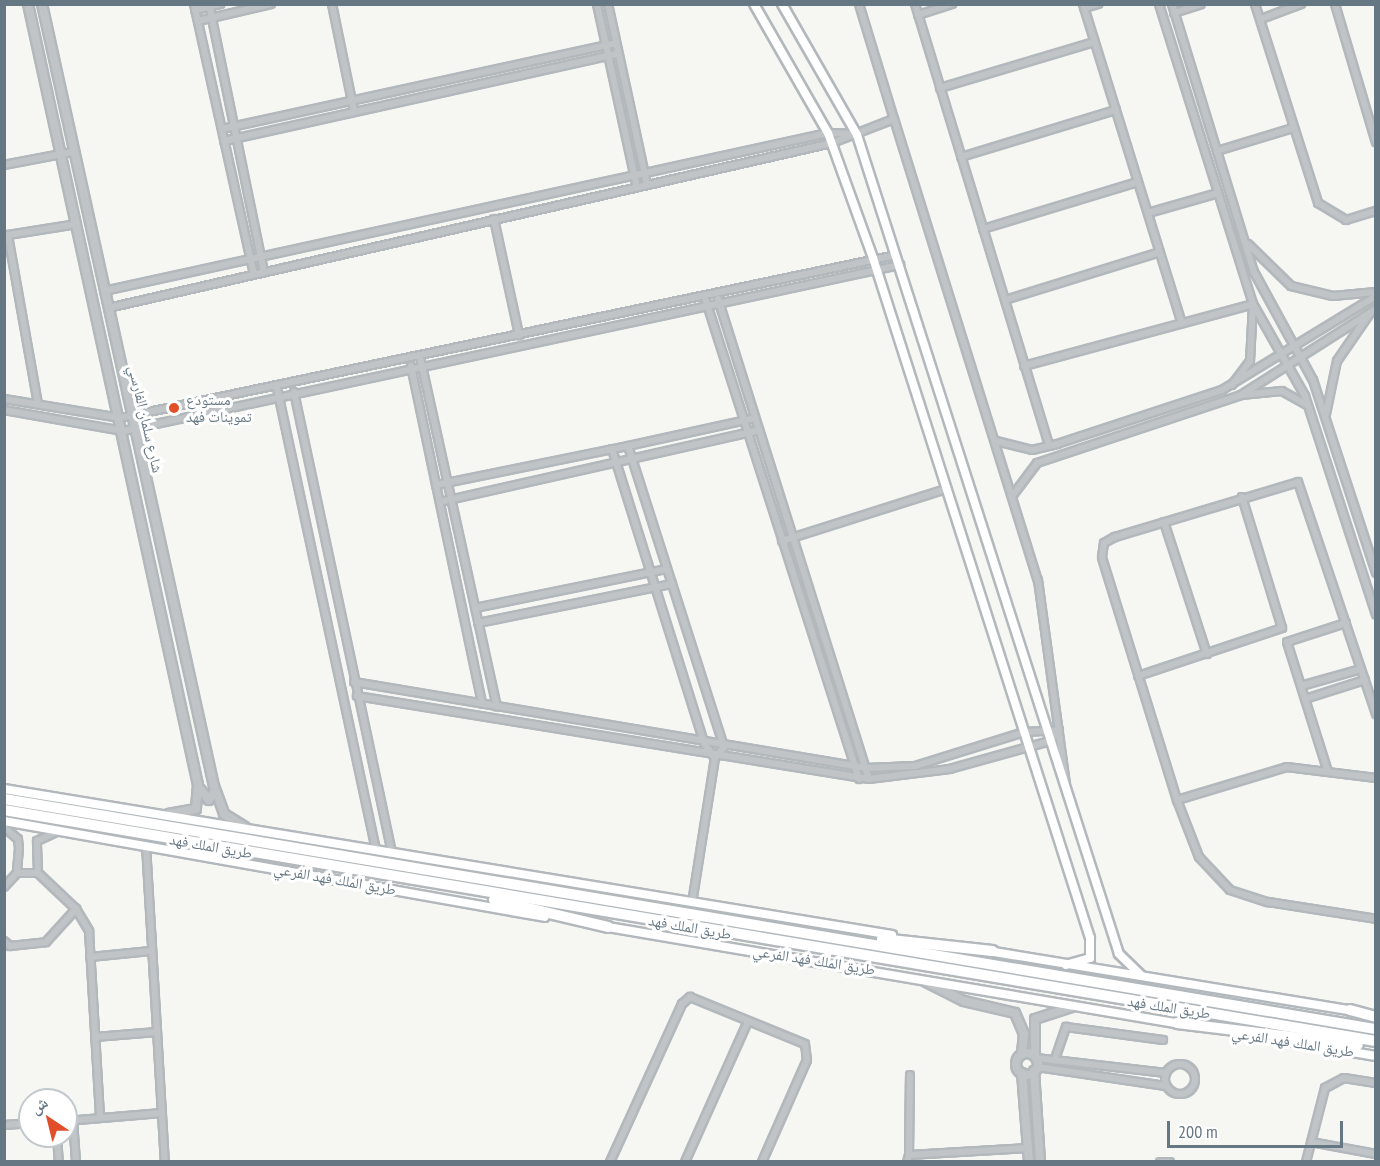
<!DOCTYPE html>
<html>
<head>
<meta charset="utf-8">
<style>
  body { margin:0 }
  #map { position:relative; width:1380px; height:1166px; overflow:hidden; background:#f6f6f3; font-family:"PT Sans Narrow","Noto Naskh Arabic",sans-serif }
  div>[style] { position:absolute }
  .roads { filter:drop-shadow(2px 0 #b2b8bc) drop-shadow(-2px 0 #b2b8bc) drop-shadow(0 2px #b2b8bc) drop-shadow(0 -2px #b2b8bc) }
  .minor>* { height:6px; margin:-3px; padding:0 3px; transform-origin:3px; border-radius:3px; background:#c0c4c7 }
  .minor>.ring { margin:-3px; padding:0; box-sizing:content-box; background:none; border:6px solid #c0c4c7; border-radius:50% }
  .tertiary>* { height:8px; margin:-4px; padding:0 4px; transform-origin:4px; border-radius:4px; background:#c0c4c7 }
  .tertiary>.ring { margin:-4px; padding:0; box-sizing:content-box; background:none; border:8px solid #c0c4c7; border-radius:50% }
  .secondary>* { height:8px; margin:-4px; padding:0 4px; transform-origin:4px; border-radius:4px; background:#fff }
  .motorway>* { height:10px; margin:-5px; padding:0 5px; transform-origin:5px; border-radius:5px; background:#fff }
  .dots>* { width:16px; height:16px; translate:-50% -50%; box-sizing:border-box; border:3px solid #fff; border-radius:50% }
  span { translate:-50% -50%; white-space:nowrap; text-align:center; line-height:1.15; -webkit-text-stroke:6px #fff; paint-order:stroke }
  .poi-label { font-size:15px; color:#667784 }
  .left { translate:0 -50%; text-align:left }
  .street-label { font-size:15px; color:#667784 }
  .frame { position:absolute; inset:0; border:6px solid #667784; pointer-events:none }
  .north { position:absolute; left:18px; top:1088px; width:60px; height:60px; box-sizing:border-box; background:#fff; border:2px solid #c2c9ce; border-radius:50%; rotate:325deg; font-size:16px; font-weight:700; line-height:24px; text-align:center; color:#667784 }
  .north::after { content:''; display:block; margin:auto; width:21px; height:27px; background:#e04f29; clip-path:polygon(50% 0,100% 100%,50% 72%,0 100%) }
  .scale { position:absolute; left:1167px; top:1121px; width:176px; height:27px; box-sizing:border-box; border:3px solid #667784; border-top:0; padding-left:8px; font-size:18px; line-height:21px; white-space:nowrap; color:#667784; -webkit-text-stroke:4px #fff; paint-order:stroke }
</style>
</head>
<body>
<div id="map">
  <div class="roads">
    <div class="minor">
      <div style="left:194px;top:4px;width:277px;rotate:77.5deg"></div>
      <div style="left:209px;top:4px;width:274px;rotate:78.4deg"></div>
      <div style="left:332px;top:4px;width:109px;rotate:78.4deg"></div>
      <div style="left:597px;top:4px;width:187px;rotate:77.7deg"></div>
      <div style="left:608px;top:4px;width:185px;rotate:77.8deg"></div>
      <div style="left:859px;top:4px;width:120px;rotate:73.1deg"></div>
      <div style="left:915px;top:4px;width:462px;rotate:73.1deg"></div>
      <div style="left:1083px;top:4px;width:334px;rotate:72.8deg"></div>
      <div style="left:1159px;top:4px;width:314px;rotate:72.6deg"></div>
      <div style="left:1253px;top:304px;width:106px;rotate:60.5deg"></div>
      <div style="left:1305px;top:396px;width:230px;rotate:72deg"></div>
      <div style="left:1172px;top:4px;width:280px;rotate:73deg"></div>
      <div style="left:1254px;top:272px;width:123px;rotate:61.4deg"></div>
      <div style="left:1313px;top:380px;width:203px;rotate:71.9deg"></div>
      <div style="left:1255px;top:4px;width:209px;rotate:72.4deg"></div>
      <div style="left:1318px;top:203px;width:33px;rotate:31deg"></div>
      <div style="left:1346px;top:220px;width:31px;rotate:-17deg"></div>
      <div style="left:1335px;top:4px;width:144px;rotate:73.5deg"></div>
      <div style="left:1084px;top:8px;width:15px;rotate:-16deg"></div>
      <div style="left:195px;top:10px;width:26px;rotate:-13deg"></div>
      <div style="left:1174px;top:13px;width:28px;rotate:-18deg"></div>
      <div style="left:918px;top:15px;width:36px;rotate:-18deg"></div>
      <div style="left:1261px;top:19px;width:43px;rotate:-20.6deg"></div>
      <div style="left:198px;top:21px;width:75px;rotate:-13.1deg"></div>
      <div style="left:940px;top:88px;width:161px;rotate:-16.6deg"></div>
      <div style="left:222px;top:129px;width:403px;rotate:-12.3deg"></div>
      <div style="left:224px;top:141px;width:403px;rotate:-12.5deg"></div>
      <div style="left:1217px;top:151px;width:79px;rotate:-16.8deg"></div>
      <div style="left:961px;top:157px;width:162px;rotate:-16.9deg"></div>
      <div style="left:4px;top:165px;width:69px;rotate:-10.8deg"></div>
      <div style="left:1148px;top:213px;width:73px;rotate:-15.9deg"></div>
      <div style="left:494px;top:219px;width:119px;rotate:77.8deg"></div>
      <div style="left:983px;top:229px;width:162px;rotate:-16.9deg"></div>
      <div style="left:1248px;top:244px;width:60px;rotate:44.3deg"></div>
      <div style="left:1291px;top:286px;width:43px;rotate:13.4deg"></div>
      <div style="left:1333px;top:296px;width:43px;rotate:-5.3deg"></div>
      <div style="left:104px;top:291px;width:741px;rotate:-12.31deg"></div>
      <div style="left:828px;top:133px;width:25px;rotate:2deg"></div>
      <div style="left:718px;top:299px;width:503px;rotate:72.54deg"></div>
      <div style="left:1005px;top:300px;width:162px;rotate:-17.2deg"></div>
      <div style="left:706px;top:301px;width:502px;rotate:72.25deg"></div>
      <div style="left:108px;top:308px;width:743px;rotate:-12.84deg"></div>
      <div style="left:832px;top:143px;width:66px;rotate:-21.2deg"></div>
      <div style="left:894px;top:119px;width:483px;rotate:72.7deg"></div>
      <div style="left:1038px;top:580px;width:206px;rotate:82.2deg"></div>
      <div style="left:420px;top:357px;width:358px;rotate:77.6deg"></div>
      <div style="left:411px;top:366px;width:345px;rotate:78.1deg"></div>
      <div style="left:1024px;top:366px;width:237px;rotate:-15.1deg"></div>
      <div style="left:1253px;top:304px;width:57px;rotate:93deg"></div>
      <div style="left:1250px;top:361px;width:30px;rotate:127deg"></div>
      <div style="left:277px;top:388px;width:472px;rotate:77.9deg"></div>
      <div style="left:294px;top:392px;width:470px;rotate:78deg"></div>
      <div style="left:1241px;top:395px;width:41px;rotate:-5.6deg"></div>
      <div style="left:1282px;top:391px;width:29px;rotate:29deg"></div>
      <div style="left:4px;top:399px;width:118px;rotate:9.3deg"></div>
      <div style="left:120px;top:418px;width:793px;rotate:-11.86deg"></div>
      <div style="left:38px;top:404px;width:172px;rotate:-100.1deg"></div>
      <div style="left:8px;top:235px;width:70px;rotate:-9.1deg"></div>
      <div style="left:4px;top:410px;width:121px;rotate:10deg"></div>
      <div style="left:123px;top:431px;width:795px;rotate:-12.06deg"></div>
      <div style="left:1326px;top:414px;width:54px;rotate:-78.3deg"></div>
      <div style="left:1337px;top:361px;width:58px;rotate:-55.5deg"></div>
      <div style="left:996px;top:441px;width:37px;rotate:14deg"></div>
      <div style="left:1032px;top:450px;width:26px;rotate:-13deg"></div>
      <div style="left:1057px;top:444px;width:174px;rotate:-18.1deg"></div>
      <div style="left:1222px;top:390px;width:180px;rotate:-31.4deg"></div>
      <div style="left:628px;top:446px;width:130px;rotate:-12.4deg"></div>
      <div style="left:612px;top:449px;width:308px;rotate:72.6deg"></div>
      <div style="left:704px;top:743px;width:19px;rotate:54deg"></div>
      <div style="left:436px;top:485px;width:196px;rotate:-11.5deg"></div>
      <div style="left:628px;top:446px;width:316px;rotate:72.3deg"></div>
      <div style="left:724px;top:747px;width:14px;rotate:129deg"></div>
      <div style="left:715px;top:758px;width:147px;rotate:99deg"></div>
      <div style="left:1013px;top:495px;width:40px;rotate:-53deg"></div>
      <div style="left:1037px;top:463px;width:215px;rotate:-18.4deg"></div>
      <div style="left:1241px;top:395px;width:160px;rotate:-32.5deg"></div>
      <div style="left:440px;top:502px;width:327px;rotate:-12.7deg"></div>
      <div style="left:1164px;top:522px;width:139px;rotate:72deg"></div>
      <div style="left:782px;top:541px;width:172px;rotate:-17.6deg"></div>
      <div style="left:475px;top:608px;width:196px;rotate:-11.5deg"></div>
      <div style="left:478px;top:623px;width:198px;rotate:-11.4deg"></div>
      <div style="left:1138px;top:676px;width:152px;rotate:-18.4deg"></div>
      <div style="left:1282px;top:628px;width:137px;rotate:-107deg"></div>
      <div style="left:354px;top:682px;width:519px;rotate:9.53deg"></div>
      <div style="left:866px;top:768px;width:49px;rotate:-2.3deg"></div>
      <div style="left:915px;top:766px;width:114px;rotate:-17.3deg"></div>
      <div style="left:1024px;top:732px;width:35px;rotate:-3deg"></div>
      <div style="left:1059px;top:730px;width:14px;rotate:129deg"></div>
      <div style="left:1050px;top:741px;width:104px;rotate:164.4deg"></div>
      <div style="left:950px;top:769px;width:82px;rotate:173deg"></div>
      <div style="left:869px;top:779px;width:519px;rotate:-170.79deg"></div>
      <div style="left:1301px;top:686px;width:62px;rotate:-15.8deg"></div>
      <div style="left:1305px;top:699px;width:63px;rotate:-17.6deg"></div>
      <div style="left:1328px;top:772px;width:136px;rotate:-107.5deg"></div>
      <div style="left:1287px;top:642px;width:62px;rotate:-17.9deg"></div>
      <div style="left:1376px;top:778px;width:90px;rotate:-173deg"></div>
      <div style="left:1287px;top:767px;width:115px;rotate:163.3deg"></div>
      <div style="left:1177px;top:800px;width:61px;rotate:68.9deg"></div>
      <div style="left:1199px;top:857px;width:45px;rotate:46.8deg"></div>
      <div style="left:1230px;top:890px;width:40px;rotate:18deg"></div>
      <div style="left:1268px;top:902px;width:109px;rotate:8.9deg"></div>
      <div style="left:1177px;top:800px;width:254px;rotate:-107.2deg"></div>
      <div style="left:1102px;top:557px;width:14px;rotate:-82deg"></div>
      <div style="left:1104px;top:543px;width:13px;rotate:-29deg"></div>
      <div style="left:1115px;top:537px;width:191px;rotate:-16.7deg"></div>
      <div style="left:1298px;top:482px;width:245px;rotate:71.4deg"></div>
      <div style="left:4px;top:827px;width:18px;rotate:41deg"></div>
      <div style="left:18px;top:839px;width:9px;rotate:84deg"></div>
      <div style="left:19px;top:848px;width:25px;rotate:95deg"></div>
      <div style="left:17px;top:873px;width:19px;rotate:133deg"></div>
      <div style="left:146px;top:845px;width:318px;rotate:86.6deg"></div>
      <div style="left:17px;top:873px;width:21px"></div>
      <div style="left:76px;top:909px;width:26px;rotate:59deg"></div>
      <div style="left:89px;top:931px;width:187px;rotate:86.6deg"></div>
      <div style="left:4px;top:941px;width:8px;rotate:40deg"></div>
      <div style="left:10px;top:946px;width:36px;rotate:-6deg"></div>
      <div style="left:46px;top:942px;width:45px;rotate:-47.7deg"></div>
      <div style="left:76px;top:909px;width:52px;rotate:-136.5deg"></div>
      <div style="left:38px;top:873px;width:32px;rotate:-92deg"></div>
      <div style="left:37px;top:841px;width:23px;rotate:-25deg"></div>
      <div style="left:90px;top:957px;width:61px;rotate:-5.6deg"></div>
      <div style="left:95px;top:1037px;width:62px;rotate:-4.6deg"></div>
      <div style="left:1056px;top:1056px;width:31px;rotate:-71deg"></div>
      <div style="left:1066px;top:1027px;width:98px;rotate:7.6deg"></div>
      <div style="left:1036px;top:1058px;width:131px;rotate:6.6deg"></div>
      <div class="ring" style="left:1165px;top:1064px;width:24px;height:24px"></div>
      <div style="left:1037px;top:1067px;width:130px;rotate:8.4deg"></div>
      <div style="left:73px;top:1120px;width:42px;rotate:85.9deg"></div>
      <div style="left:66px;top:1121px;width:96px;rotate:-4.8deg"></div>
      <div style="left:4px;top:1125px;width:26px;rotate:-4deg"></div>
      <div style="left:57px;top:1136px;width:26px;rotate:86deg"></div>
      <div style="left:1311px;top:1142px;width:66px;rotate:10.5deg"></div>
      <div style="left:909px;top:1155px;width:80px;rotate:-89.3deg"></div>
      <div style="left:610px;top:1162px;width:174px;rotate:-65.5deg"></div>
      <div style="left:682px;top:1004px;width:11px;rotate:-41deg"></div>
      <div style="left:690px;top:997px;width:124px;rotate:22.2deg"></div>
      <div style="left:805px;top:1044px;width:16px;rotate:83deg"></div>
      <div style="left:807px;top:1060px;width:111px;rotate:113.8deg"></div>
      <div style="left:685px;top:1162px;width:154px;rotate:-65.9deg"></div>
      <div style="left:907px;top:1162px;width:7px;rotate:-74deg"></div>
      <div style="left:909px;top:1155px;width:120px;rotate:-3.3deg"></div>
      <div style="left:1160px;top:1162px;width:10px"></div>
      <div style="left:1306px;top:1162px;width:76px;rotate:-75.6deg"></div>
      <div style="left:1325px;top:1088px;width:21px;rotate:-28deg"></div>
      <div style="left:1344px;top:1078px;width:32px;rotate:9deg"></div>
    </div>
    <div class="tertiary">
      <div style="left:28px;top:4px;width:799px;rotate:77.72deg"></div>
      <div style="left:198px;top:785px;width:24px;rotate:95deg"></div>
      <div style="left:196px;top:809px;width:27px;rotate:170deg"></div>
      <div style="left:42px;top:4px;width:801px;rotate:77.6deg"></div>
      <div style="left:214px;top:786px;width:30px;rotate:70deg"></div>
      <div style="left:224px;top:814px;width:25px;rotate:32deg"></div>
      <div style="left:200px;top:789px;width:14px;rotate:51deg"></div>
      <div style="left:209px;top:800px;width:9px;rotate:-58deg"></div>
      <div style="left:926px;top:982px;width:42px;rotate:26.6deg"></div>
      <div style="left:964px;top:1001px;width:52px;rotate:13.2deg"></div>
      <div style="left:1015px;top:1013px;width:23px;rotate:67deg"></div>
      <div style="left:1024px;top:1034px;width:20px;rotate:96deg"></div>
      <div class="ring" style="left:1016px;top:1053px;width:14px;height:14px"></div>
      <div style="left:1035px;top:1056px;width:37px;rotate:-90deg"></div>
      <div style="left:1035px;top:1019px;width:38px;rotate:-18deg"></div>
      <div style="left:1034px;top:1071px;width:91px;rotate:86.2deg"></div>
      <div style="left:1022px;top:1073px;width:89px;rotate:85.5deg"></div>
    </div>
    <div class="secondary">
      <div style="left:754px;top:4px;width:149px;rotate:60.2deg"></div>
      <div style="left:828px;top:133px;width:133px;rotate:70.2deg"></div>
      <div style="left:873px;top:258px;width:714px;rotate:72.3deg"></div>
      <div style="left:1090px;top:938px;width:20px;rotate:90deg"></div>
      <div style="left:1090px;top:958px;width:25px;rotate:164deg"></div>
      <div style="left:782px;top:4px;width:151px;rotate:60.2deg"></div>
      <div style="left:857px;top:135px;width:860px;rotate:72.26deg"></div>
      <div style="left:1119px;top:954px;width:30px;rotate:44deg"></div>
      <div style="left:4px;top:789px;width:900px;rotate:9.34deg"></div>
      <div style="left:4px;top:821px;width:549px;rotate:10.06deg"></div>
      <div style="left:602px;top:926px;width:587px;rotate:9.61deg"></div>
      <div style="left:988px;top:951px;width:371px;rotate:9.3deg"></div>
      <div style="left:1288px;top:1041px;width:89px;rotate:9.7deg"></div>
    </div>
    <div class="motorway">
      <div style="left:4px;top:799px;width:1391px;rotate:9.52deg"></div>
      <div style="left:4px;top:810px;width:1391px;rotate:9.56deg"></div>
      <div style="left:494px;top:900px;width:117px;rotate:13.3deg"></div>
      <div style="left:882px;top:939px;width:111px;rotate:6.2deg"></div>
      <div style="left:1350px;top:1010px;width:27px;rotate:15deg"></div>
      <div style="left:1177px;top:1023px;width:182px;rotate:6.9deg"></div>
    </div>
  </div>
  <div class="dots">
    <div style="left:174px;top:408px;background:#e04f29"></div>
  </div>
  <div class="poi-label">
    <span class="left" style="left:186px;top:408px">مستودع<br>تموينات فهد</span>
  </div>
  <div class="street-label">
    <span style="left:146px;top:419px;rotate:77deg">شارع سلمان الفارسي</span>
    <span style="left:211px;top:846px;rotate:10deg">طريق الملك فهد</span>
    <span style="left:335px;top:879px;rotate:10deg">طريق الملك فهد الفرعي</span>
    <span style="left:690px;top:927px;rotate:10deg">طريق الملك فهد</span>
    <span style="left:814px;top:960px;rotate:9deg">طريق الملك فهد الفرعي</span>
    <span style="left:1169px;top:1007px;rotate:9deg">طريق الملك فهد</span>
    <span style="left:1293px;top:1042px;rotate:9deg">طريق الملك فهد الفرعي</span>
  </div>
  <div class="frame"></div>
  <div class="north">ش</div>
  <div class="scale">200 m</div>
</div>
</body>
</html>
